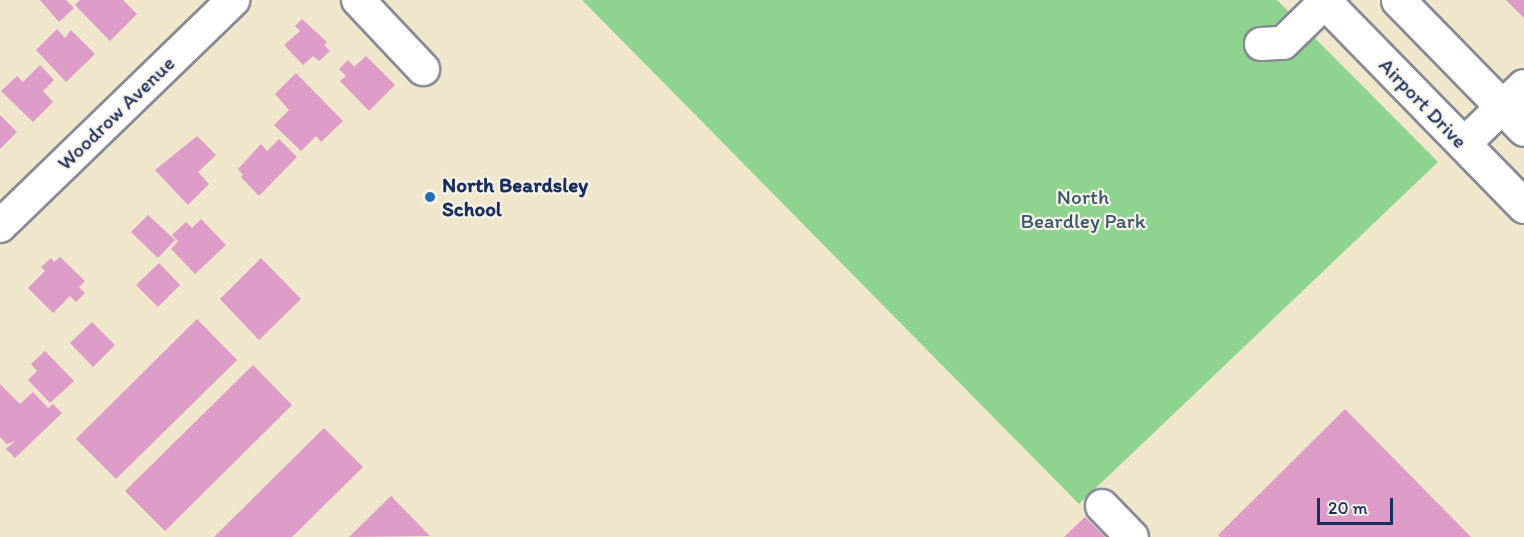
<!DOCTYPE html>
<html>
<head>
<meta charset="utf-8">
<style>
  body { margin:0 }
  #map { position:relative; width:1524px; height:537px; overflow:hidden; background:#f0e6cc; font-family:Itim,sans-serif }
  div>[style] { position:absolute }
  .green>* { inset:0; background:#8ed48f }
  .building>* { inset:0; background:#dd9cc7 }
  .roads { filter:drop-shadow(2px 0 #868a95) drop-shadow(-2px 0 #868a95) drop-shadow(0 2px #868a95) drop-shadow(0 -2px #868a95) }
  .minor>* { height:32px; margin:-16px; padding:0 16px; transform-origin:16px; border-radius:16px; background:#fff }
  .major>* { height:33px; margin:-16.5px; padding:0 16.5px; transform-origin:16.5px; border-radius:16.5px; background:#fff }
  .dots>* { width:16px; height:16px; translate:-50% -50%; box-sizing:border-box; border:3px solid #f7f3e8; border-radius:50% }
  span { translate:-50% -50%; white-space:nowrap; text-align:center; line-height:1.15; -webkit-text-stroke:4.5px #f7f3e8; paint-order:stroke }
  .street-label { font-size:21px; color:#1b2f5e }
  .poi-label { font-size:21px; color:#1b2f5e; font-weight:700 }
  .left { translate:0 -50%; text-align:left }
  .park-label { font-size:21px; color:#38586a }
  .scale { position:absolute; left:1317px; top:498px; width:76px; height:27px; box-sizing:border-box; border:3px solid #1b2f5e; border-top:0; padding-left:8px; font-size:18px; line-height:21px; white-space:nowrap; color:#1b2f5e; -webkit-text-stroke:4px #f7f3e8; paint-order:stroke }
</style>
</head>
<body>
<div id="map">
  <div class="green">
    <div style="clip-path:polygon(582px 0,1277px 0,1438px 162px,1079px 504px)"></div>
  </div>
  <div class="building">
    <div style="clip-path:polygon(40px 0,66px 0,74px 8px,59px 22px)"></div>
    <div style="clip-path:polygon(80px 0,123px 0,137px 14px,110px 41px,75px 5px)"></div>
    <div style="clip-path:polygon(1506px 0,1524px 0,1524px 18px)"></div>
    <div style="clip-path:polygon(302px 19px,327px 42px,324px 45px,330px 51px,319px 61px,313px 56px,303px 65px,284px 45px,300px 31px,295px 26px)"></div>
    <div style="clip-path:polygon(57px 29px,65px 38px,71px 30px,95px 54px,66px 82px,36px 50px)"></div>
    <div style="clip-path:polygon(366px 56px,395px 85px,369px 111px,340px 81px,346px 76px,339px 69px,348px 60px,354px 67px)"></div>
    <div style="clip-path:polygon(40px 65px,54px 80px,43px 91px,53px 102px,33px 122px,1px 91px,17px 76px,23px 82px)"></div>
    <div style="clip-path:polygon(296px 73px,343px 121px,321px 142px,316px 136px,301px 151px,274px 125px,289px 110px,275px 94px)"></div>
    <div style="clip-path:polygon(0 115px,17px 132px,0 149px)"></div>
    <div style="clip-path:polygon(197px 136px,216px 155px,198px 172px,209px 184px,188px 205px,155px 170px)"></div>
    <div style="clip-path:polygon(279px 139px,297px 157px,259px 196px,241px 177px,243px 175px,238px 169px,261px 144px,267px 151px)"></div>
    <div style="clip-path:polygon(148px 215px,175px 240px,158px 258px,131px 232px)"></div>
    <div style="clip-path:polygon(201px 219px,226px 245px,195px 274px,171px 249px,178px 241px,172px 235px,186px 222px,192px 228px)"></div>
    <div style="clip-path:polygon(60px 257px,85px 281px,79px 287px,85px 293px,76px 302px,70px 296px,53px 313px,28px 288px,45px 271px,41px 267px,51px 258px,54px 262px)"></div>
    <div style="clip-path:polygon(261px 258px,301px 299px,259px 340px,220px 299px)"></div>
    <div style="clip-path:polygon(159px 263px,180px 285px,158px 307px,136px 285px)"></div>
    <div style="clip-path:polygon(197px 319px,237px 360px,116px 479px,76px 439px)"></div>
    <div style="clip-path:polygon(92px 322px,115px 345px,93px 367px,70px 343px)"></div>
    <div style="clip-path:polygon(45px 351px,74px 381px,50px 403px,28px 380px,37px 371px,31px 364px)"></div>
    <div style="clip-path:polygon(253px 365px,292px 405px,165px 531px,125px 491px)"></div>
    <div style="clip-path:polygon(0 384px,20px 404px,33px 392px,48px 408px,53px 404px,62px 413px,15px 458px,6px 449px,15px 441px,7px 444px,0 437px)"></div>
    <div style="clip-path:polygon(1345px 409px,1471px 537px,1220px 537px,1218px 535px)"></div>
    <div style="clip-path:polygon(324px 428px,363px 467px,292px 537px,214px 537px)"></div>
    <div style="clip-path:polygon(391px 496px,430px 536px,349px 537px)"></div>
    <div style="clip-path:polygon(1085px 517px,1105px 537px,1064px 537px)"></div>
  </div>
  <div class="roads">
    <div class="minor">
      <div style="left:358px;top:0;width:95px;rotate:46.7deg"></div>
      <div style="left:1261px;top:44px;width:22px;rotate:-3deg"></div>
      <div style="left:1283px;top:43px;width:59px;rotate:-44.3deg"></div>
      <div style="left:1464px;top:144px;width:83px;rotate:-44deg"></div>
      <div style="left:0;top:226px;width:325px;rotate:-44.1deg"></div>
      <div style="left:1102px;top:506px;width:43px;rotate:45.9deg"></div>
    </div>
    <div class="major">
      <div style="left:1323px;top:0;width:288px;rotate:45.7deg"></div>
      <div style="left:1398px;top:0;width:180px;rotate:45.7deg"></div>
    </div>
  </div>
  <div class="dots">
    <div style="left:430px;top:197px;background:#1f6fb2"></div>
  </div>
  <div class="street-label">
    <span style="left:1423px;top:103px;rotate:46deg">Airport Drive</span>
    <span style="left:116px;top:113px;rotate:-44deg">Woodrow Avenue</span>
  </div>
  <div class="poi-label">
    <span class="left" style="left:442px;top:197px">North Beardsley<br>School</span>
  </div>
  <div class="park-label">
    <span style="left:1083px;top:209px">North<br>Beardley Park</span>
  </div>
  <div class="scale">20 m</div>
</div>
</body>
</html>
